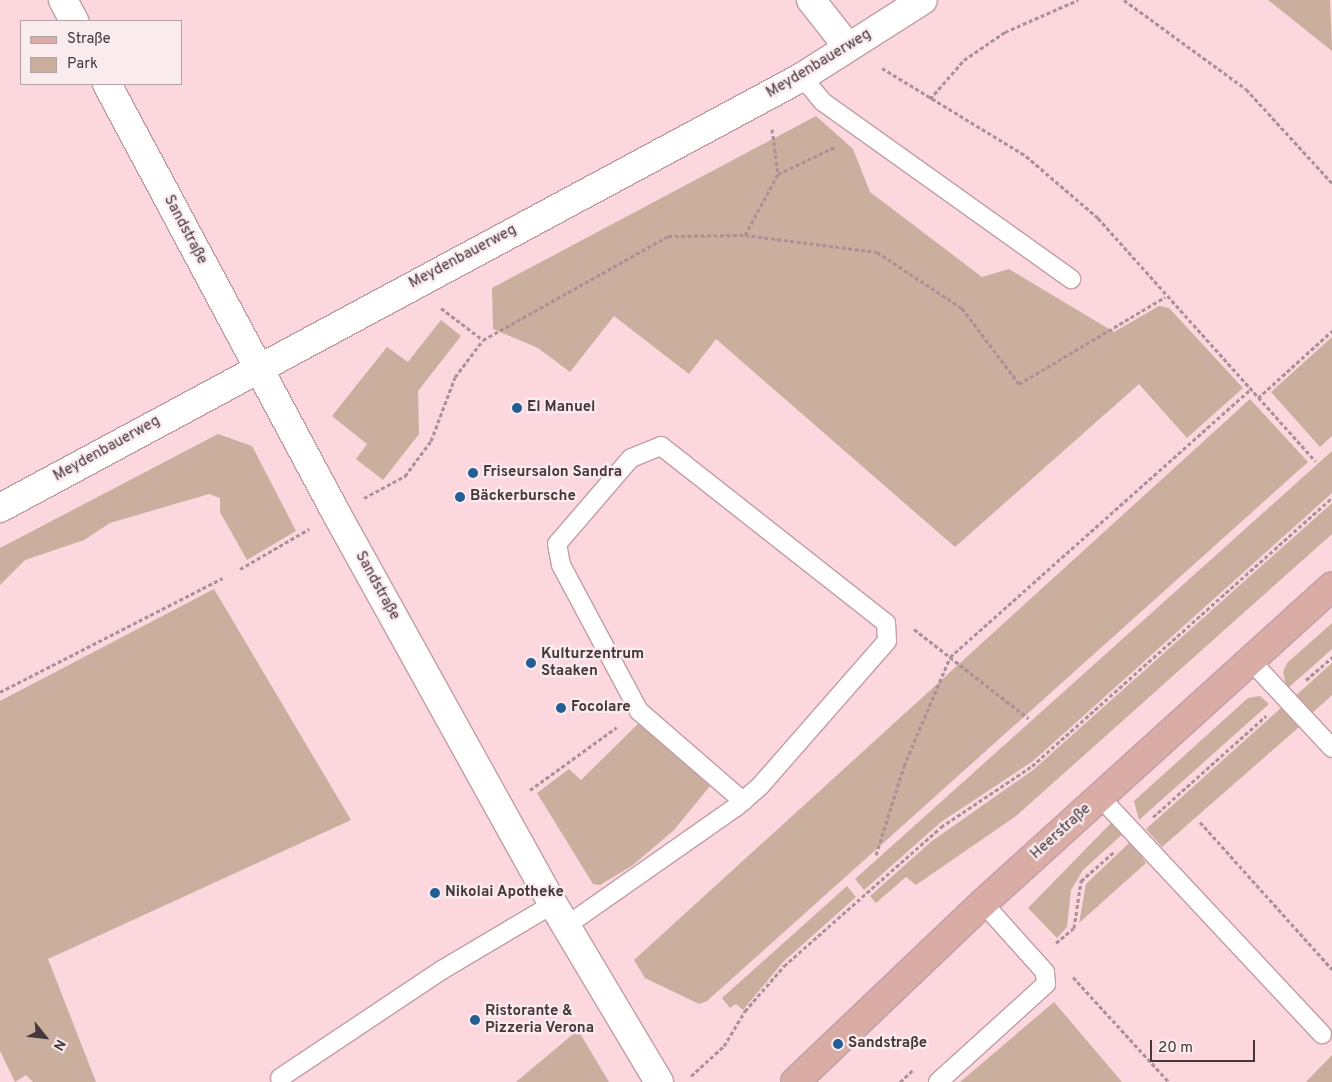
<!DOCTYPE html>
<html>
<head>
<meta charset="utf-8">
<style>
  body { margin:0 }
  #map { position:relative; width:1332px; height:1082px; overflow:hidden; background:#fcd7de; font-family:Overpass,sans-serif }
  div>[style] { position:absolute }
  .green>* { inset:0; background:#caae9e }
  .path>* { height:3px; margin-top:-1.5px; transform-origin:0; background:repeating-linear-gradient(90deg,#ab9095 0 4px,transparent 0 6.5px) }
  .roads { filter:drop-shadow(1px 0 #c19ea5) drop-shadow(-1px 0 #c19ea5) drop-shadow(0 1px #c19ea5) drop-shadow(0 -1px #c19ea5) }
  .service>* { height:18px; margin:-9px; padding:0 9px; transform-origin:9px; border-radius:9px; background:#fff }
  .minor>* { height:28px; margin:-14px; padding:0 14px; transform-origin:14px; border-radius:14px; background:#fff }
  .primary>* { height:28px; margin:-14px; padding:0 14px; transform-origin:14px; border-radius:14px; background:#d9aca6 }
  .dots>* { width:14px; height:14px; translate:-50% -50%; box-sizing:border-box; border:2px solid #faebee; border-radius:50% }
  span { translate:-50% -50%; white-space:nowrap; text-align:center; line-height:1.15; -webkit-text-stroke:4.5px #faebee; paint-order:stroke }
  .street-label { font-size:15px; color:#46373a }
  .poi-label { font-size:15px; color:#46373a; font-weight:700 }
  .left { translate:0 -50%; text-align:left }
  .legend { position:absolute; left:20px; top:20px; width:162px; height:65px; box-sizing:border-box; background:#faebee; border:1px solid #b2a3a6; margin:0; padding:6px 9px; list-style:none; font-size:15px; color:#46373a }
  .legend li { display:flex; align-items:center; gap:10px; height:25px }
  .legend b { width:25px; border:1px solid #b2a3a6 }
  .north { position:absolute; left:20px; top:1012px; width:50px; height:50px; -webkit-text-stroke:4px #faebee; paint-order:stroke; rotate:119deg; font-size:14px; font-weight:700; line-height:20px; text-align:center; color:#46373a }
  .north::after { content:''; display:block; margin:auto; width:18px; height:22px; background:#46373a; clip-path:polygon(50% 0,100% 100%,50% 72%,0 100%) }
  .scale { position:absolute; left:1150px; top:1040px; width:105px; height:22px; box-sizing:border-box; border:2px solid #46373a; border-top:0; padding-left:6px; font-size:15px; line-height:18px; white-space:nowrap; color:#46373a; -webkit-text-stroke:4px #faebee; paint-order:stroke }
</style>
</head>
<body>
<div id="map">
  <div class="green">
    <div style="clip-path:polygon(1268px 0,1330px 0,1332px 51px)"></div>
    <div style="clip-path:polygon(816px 116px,853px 149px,870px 192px,982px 277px,1009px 269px,1114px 332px,1159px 306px,1169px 308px,1243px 388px,1187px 438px,1139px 384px,955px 547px,716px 339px,689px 374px,614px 316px,570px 372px,538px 348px,493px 329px,492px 288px)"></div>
    <div style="clip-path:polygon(441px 320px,461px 336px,418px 391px,419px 434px,383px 480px,356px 459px,367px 444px,332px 416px,387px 347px,408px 362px)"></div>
    <div style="clip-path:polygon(1332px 337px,1332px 436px,1320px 447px,1271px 392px)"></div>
    <div style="clip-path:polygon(1250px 399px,1308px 462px,707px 1001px,699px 1004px,645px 978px,634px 960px)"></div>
    <div style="clip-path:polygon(218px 434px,252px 446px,296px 531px,247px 560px,220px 512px,220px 498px,209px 494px,110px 523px,84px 540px,25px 560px,0 585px,0 548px)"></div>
    <div style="clip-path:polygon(1332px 451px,1332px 493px,1033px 761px,941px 822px,864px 890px,855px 879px)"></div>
    <div style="clip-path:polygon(1332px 503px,1332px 534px,1016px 816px,916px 885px,906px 877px,876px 903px,870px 896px,932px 841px,1033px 770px)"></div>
    <div style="clip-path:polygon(214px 589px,351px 820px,48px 959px,96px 1082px,33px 1082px,26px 1075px,15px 1082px,0 1051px,0 701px)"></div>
    <div style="clip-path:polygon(1332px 623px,1332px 649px,1287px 689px,1283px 672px,1287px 663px)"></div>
    <div style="clip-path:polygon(1332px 663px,1332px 695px,1309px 716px,1293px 698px)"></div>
    <div style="clip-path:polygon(1260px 696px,1269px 704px,1139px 820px,1134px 801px,1248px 698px)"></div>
    <div style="clip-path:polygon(1282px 707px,1299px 727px,1162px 847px,1146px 829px)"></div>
    <div style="clip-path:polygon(640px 722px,710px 786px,674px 830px,633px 865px,600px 885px,593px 884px,537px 793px,569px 769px,581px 780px)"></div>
    <div style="clip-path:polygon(1112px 822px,1126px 831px,1083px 870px,1071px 890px,1067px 927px,1057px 938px,1028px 908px)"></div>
    <div style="clip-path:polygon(1131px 841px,1146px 863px,1079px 923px,1086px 884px)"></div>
    <div style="clip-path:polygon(847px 886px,856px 897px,783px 962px,743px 1010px,736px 1004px,730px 1008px,722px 998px)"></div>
    <div style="clip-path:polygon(1054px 1002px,1122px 1082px,960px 1082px)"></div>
    <div style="clip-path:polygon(578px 1030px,609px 1082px,516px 1082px)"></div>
    <div style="clip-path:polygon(1332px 1055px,1332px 1082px,1306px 1082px)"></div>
  </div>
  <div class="path">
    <div style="left:1124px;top:0;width:151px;rotate:36.1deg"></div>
    <div style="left:1246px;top:89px;width:127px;rotate:47.5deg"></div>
    <div style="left:882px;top:68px;width:169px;rotate:31.4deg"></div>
    <div style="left:1026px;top:156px;width:95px;rotate:40.7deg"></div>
    <div style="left:1098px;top:218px;width:326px;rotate:48.2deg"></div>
    <div style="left:930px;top:99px;width:52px;rotate:-48.9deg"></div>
    <div style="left:964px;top:60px;width:50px;rotate:-34.3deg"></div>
    <div style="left:1005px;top:32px;width:80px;rotate:-23.7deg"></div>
    <div style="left:772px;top:129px;width:45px;rotate:82.4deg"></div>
    <div style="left:745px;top:235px;width:69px;rotate:-61.6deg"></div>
    <div style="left:778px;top:174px;width:65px;rotate:-25.4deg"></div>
    <div style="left:441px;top:308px;width:53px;rotate:37.3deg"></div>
    <div style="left:483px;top:340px;width:212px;rotate:-29.3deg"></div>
    <div style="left:668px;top:236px;width:77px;rotate:-0.7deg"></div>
    <div style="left:745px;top:235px;width:133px;rotate:7.3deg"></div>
    <div style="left:877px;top:252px;width:102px;rotate:33.4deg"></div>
    <div style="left:962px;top:308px;width:95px;rotate:53.1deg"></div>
    <div style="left:1019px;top:384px;width:170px;rotate:-30.8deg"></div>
    <div style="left:1258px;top:398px;width:100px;rotate:-42.2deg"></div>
    <div style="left:364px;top:498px;width:47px;rotate:-28.2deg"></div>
    <div style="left:405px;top:476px;width:44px;rotate:-53.4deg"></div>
    <div style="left:431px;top:441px;width:68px;rotate:-69.4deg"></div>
    <div style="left:455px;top:377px;width:46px;rotate:-52.9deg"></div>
    <div style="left:240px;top:569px;width:80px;rotate:-30.1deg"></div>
    <div style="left:914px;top:629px;width:145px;rotate:38deg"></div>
    <div style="left:1306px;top:680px;width:35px;rotate:-41deg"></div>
    <div style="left:0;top:692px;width:250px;rotate:-27.1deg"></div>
    <div style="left:530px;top:790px;width:107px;rotate:-35.9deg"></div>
    <div style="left:1153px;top:817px;width:152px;rotate:-41.8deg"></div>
    <div style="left:1200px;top:822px;width:198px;rotate:48.1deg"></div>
    <div style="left:876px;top:855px;width:93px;rotate:-72.5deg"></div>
    <div style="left:904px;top:766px;width:118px;rotate:-67.1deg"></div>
    <div style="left:950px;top:657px;width:402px;rotate:-41.7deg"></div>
    <div style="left:1056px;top:943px;width:23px;rotate:-40deg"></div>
    <div style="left:1074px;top:928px;width:48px;rotate:-81.5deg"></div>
    <div style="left:1081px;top:881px;width:45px;rotate:-41.4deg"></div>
    <div style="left:1073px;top:977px;width:142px;rotate:47.6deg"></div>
    <div style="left:691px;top:1076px;width:45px;rotate:-42.3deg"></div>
    <div style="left:724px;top:1046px;width:41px;rotate:-59deg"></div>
    <div style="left:745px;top:1011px;width:60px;rotate:-49.1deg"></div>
    <div style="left:784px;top:966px;width:210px;rotate:-41.5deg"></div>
    <div style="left:941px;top:827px;width:110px;rotate:-33.8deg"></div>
    <div style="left:1032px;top:766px;width:402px;rotate:-41.8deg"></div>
    <div style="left:900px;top:1082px;width:18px;rotate:-43deg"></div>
  </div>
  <div class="roads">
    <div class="service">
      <div style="left:802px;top:77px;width:33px;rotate:50deg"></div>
      <div style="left:823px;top:102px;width:305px;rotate:35.5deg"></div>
      <div style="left:1251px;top:661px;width:119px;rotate:47deg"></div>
      <div style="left:1100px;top:797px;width:325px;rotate:46.9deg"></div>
      <div style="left:566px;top:926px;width:208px;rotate:-35deg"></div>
      <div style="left:736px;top:807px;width:33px;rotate:-41deg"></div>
      <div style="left:761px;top:785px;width:191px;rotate:-48.8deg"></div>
      <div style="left:887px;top:641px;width:18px;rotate:-93deg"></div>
      <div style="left:886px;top:623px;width:286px;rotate:-141.8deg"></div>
      <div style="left:661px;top:446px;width:32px;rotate:158deg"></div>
      <div style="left:631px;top:458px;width:113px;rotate:130.7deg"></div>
      <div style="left:557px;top:544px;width:21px;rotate:79deg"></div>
      <div style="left:561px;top:565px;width:166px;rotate:61.9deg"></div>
      <div style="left:639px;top:711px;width:138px;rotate:40.9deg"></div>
      <div style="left:280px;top:1078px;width:195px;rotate:-33.7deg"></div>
      <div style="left:442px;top:970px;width:129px;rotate:-30.7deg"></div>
      <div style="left:938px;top:1082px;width:146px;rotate:-42.2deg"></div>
      <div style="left:1046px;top:984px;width:12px;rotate:-95deg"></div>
      <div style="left:1045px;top:972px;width:93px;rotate:-131.9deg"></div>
    </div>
    <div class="minor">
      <div style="left:63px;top:0;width:24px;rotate:62deg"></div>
      <div style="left:811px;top:0;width:60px;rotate:51.8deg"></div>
      <div style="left:107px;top:84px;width:486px;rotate:61.9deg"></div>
      <div style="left:336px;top:513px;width:447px;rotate:61deg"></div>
      <div style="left:553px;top:904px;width:207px;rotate:59.2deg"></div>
      <div style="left:0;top:508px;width:910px;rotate:-28.25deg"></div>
      <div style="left:802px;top:77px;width:143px;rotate:-32.5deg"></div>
    </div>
    <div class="primary">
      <div style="left:795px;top:1082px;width:260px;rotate:-43.6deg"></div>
      <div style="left:983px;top:903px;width:471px;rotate:-42.2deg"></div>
    </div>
  </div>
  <div class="dots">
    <div style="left:517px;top:408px;background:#225e94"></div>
    <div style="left:473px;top:473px;background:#225e94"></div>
    <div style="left:460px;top:497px;background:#225e94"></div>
    <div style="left:531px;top:663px;background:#225e94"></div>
    <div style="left:561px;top:708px;background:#225e94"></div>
    <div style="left:435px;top:893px;background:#225e94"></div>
    <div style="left:475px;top:1020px;background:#225e94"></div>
    <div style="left:838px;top:1044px;background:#225e94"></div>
  </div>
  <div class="street-label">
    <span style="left:819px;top:64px;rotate:-31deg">Meydenbauerweg</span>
    <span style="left:185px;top:230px;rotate:62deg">Sandstraße</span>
    <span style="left:463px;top:257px;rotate:-28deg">Meydenbauerweg</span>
    <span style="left:107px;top:449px;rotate:-29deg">Meydenbauerweg</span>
    <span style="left:377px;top:586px;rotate:61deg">Sandstraße</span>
    <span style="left:1061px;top:832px;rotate:-42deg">Heerstraße</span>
  </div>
  <div class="poi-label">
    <span class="left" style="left:527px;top:408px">El Manuel</span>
    <span class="left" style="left:483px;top:473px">Friseursalon Sandra</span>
    <span class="left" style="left:470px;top:497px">Bäckerbursche</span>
    <span class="left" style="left:541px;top:663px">Kulturzentrum<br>Staaken</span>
    <span class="left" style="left:571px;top:708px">Focolare</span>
    <span class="left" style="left:445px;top:893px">Nikolai Apotheke</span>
    <span class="left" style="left:485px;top:1020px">Ristorante &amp;<br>Pizzeria Verona</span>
    <span class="left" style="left:848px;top:1044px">Sandstraße</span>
  </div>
  <ul class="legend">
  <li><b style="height:6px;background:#d9aca6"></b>Straße</li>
  <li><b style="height:14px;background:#caae9e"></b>Park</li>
  </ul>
  <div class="north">N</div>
  <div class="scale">20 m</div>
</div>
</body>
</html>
